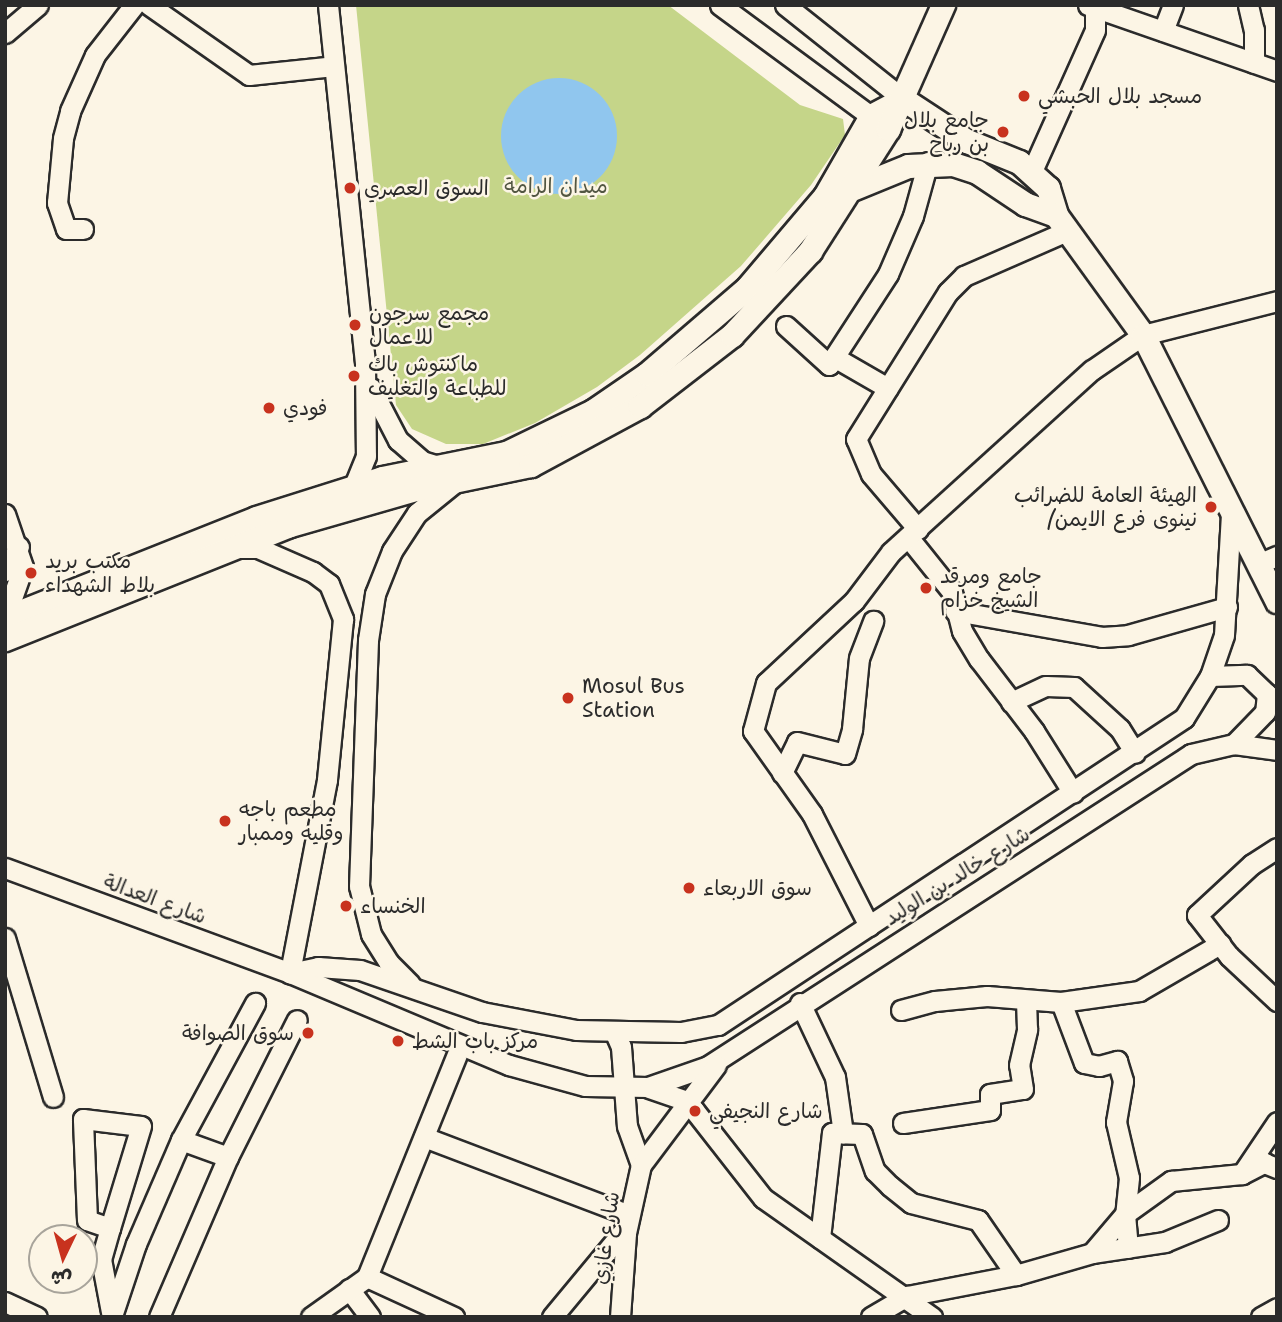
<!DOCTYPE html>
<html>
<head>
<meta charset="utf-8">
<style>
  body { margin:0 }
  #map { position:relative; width:1282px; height:1322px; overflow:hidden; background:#fcf5e5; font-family:"Shantell Sans","Playpen Sans Arabic",sans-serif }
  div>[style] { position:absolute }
  .green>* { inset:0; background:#c5d589 }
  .water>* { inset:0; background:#90c6ee }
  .round { border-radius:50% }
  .roads { filter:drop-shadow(2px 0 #2b2b2b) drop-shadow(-2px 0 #2b2b2b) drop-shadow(0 2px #2b2b2b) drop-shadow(0 -2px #2b2b2b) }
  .minor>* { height:19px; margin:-9.5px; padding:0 9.5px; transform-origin:9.5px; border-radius:9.5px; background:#fcf5e5 }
  .major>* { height:23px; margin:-11.5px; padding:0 11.5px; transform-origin:11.5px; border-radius:11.5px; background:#fcf5e5 }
  .dots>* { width:19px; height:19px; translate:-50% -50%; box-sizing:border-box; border:4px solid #fcf5e5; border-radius:50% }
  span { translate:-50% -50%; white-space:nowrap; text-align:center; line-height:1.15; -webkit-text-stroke:5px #fcf5e5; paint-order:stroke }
  .poi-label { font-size:21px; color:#2b2b2b }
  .left { translate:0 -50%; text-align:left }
  .right { translate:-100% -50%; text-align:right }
  .park-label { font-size:21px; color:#525642 }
  .street-label { font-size:21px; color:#2b2b2b }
  .frame { position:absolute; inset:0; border:7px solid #2b2b2b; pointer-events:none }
  .north { position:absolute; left:28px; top:1224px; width:70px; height:70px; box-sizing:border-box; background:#fcf5e5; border:2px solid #a8a49b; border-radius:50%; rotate:185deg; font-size:19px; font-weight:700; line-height:28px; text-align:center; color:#2b2b2b }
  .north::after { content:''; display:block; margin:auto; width:24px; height:32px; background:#c8321e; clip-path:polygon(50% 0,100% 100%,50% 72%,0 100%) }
</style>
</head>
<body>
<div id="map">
  <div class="green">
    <div style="clip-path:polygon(356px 5px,668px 5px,800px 105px,843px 119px,845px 135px,811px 185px,741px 266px,640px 355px,597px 387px,535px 423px,483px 444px,446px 444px,412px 429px,396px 405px)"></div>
  </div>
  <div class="water">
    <div class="round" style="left:501px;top:78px;width:116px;height:116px"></div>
  </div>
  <div class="roads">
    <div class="minor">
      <div style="left:149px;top:5px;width:122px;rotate:35deg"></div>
      <div style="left:249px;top:75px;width:85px;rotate:-6deg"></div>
      <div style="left:328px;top:5px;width:362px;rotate:84.1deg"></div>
      <div style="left:365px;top:365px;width:91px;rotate:89.4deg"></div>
      <div style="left:366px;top:456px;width:32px;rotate:112deg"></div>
      <div style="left:720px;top:5px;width:202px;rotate:36.4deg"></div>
      <div style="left:785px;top:5px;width:151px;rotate:38.5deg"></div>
      <div style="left:1088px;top:5px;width:200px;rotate:19.2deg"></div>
      <div style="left:1248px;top:5px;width:26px;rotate:77deg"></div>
      <div style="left:1254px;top:30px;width:33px;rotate:90deg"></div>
      <div style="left:1163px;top:31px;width:28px;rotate:-69deg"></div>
      <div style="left:5px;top:33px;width:43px;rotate:-40.3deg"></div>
      <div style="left:1032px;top:171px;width:154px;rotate:-65.9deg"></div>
      <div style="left:1095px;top:30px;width:25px;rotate:-90deg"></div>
      <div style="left:83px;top:229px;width:17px;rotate:180deg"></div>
      <div style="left:66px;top:229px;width:28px;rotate:-109deg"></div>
      <div style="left:57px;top:203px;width:65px;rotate:-84.7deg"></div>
      <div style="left:63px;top:138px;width:28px;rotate:-75deg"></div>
      <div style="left:70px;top:111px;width:61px;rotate:-65.9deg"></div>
      <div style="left:95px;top:55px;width:63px;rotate:-52deg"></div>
      <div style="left:786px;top:326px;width:58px;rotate:42.2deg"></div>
      <div style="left:829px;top:365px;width:108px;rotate:-57deg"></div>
      <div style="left:888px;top:274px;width:63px;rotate:-66.7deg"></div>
      <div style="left:913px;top:216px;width:56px;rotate:-74.5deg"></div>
      <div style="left:834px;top:357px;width:62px;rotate:29.9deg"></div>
      <div style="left:371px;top:388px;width:59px;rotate:62.6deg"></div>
      <div style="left:398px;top:440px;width:32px;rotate:41deg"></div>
      <div style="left:422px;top:461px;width:21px;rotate:17deg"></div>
      <div style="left:5px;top:514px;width:56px;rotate:71.2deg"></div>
      <div style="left:23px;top:567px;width:54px;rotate:109.4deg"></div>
      <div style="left:918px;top:529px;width:72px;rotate:-130.5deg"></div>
      <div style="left:871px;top:474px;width:38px;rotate:-113deg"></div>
      <div style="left:856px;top:439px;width:173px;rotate:-58deg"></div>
      <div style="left:948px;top:292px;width:23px;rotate:-45deg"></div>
      <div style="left:964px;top:276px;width:112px;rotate:-23.6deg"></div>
      <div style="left:908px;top:537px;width:70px;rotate:51.3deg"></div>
      <div style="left:952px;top:592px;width:40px;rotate:75.6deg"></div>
      <div style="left:962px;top:631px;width:33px;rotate:59deg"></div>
      <div style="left:979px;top:659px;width:91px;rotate:52.6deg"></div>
      <div style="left:1034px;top:731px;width:73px;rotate:57.8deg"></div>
      <div style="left:235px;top:548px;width:23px"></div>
      <div style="left:258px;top:548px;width:60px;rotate:23.6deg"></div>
      <div style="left:313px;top:572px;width:20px;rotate:37deg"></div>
      <div style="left:329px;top:584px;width:38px;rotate:68deg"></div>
      <div style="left:343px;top:619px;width:162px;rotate:95.7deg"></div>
      <div style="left:327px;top:780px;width:197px;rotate:100.9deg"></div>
      <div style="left:1258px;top:564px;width:21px;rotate:-23deg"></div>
      <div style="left:5px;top:571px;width:28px;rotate:-60deg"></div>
      <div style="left:955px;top:611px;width:149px;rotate:10deg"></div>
      <div style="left:1102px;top:637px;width:26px;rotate:-4deg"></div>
      <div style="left:1128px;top:635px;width:103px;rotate:-15.8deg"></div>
      <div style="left:1210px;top:676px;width:37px;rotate:-2deg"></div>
      <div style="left:1247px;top:675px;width:28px;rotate:44deg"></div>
      <div style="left:1267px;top:694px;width:18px;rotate:96deg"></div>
      <div style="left:1265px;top:712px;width:45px;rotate:134.1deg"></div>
      <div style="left:1011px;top:702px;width:38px;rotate:-25deg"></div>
      <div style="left:1046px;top:686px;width:28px;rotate:2deg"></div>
      <div style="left:1074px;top:687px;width:62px;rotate:42.4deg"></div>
      <div style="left:1120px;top:729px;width:28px;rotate:58deg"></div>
      <div style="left:782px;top:773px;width:34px;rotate:-64deg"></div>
      <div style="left:797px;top:742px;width:49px;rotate:14deg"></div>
      <div style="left:845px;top:754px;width:26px;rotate:-74deg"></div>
      <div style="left:852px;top:729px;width:71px;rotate:-84.4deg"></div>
      <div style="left:859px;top:658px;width:40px;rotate:-69deg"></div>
      <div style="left:1277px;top:848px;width:30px;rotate:147deg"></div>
      <div style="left:1252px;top:864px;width:75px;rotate:137.2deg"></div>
      <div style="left:1197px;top:915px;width:52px;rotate:52deg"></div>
      <div style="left:1229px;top:956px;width:66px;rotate:43.2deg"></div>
      <div style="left:5px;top:868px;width:304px;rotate:20.2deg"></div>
      <div style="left:290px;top:973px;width:238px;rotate:22.8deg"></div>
      <div style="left:509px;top:1065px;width:79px;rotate:15.4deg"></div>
      <div style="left:585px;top:1086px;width:63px;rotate:0.9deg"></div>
      <div style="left:648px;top:1087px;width:64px;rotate:-19.3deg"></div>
      <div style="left:708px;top:1066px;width:575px;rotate:-32.86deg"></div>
      <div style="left:1191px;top:754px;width:44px;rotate:-13.1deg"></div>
      <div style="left:1234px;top:744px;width:43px;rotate:7.9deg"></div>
      <div style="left:869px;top:926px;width:126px;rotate:-117deg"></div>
      <div style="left:812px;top:814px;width:102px;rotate:-125.4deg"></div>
      <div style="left:753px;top:731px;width:50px;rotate:-74.8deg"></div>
      <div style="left:766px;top:683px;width:120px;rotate:-43deg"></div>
      <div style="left:854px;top:601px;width:61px;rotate:-52.9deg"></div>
      <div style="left:891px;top:552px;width:271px;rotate:-42.2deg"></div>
      <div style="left:1092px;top:370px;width:62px;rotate:-34.5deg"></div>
      <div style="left:1143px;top:335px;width:138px;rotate:-14.2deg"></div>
      <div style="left:5px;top:938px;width:166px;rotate:73.2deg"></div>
      <div style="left:290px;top:973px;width:29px;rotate:-12deg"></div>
      <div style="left:318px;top:967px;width:42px;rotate:4.1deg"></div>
      <div style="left:360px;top:970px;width:129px;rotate:19deg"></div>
      <div style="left:482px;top:1012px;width:96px;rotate:10.8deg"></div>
      <div style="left:576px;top:1030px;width:105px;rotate:1.1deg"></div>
      <div style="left:681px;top:1032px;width:38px;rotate:-11deg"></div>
      <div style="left:718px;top:1025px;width:558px;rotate:-33.38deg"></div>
      <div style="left:1184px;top:718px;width:49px;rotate:-58.2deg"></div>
      <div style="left:1210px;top:676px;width:43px;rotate:-71.1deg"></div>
      <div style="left:1224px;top:635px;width:123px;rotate:-86.7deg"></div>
      <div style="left:410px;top:984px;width:30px;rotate:-135deg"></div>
      <div style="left:389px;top:963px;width:34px;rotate:-122deg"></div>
      <div style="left:371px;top:934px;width:49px;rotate:-104deg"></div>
      <div style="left:359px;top:886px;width:246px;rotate:-87.9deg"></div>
      <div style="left:368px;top:640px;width:47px;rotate:-81.3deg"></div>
      <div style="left:375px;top:594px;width:46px;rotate:-68.4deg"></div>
      <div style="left:392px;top:551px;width:45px;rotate:-56.7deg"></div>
      <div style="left:417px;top:513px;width:46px;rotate:-38.9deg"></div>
      <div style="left:1061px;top:1002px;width:79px;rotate:-8deg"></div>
      <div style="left:1139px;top:991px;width:94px;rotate:-30.1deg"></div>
      <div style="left:800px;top:1003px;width:82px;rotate:64.7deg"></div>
      <div style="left:835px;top:1077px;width:57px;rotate:81.9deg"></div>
      <div style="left:901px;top:1010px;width:35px;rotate:-15deg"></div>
      <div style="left:935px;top:1001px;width:52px;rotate:-5.5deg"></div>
      <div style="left:987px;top:996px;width:74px;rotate:4.6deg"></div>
      <div style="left:1061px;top:1002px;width:65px;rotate:69.3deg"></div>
      <div style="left:1084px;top:1063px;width:15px;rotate:11deg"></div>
      <div style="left:1099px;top:1066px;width:19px;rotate:-16deg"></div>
      <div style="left:1117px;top:1061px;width:21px;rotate:73deg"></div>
      <div style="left:1123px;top:1081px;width:42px;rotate:99.7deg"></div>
      <div style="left:1116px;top:1122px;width:57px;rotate:76.9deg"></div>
      <div style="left:1129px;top:1178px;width:36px;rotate:96deg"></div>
      <div style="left:1125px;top:1214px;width:34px;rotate:85deg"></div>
      <div style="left:614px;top:1031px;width:17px;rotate:66deg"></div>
      <div style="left:621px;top:1047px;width:79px;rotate:85.7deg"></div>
      <div style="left:627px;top:1126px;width:41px;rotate:70.3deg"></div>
      <div style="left:649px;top:1088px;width:40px;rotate:18.9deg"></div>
      <div style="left:687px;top:1101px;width:123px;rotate:51.9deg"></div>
      <div style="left:763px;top:1198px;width:207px;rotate:35.2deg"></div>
      <div style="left:1277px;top:1122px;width:63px;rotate:123.9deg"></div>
      <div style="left:1242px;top:1174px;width:25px;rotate:-27deg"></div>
      <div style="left:1264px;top:1163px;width:14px;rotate:21deg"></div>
      <div style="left:903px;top:1123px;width:88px;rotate:-8.5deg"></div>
      <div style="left:990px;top:1110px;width:16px;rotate:-90deg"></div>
      <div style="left:990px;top:1094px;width:33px;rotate:-9deg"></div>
      <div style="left:1023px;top:1089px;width:24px;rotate:-99deg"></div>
      <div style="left:1019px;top:1065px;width:37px;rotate:-77deg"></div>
      <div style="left:1027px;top:1029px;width:28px;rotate:-92deg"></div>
      <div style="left:424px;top:1137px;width:219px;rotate:20.8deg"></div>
      <div style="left:181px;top:1140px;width:50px;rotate:19.9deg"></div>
      <div style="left:1218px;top:1220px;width:57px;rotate:157.5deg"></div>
      <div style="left:1165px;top:1242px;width:74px;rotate:171.4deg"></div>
      <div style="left:1092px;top:1253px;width:51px;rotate:-49.8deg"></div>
      <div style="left:1125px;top:1214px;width:57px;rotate:-35.7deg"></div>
      <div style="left:1171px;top:1181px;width:71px;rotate:-5.6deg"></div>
      <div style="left:110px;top:1228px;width:24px;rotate:-161deg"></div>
      <div style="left:87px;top:1220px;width:101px;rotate:-92.3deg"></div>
      <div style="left:83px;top:1119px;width:58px;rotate:6.9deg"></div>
      <div style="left:141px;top:1126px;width:107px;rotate:106.9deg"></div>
      <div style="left:110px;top:1228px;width:32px;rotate:106deg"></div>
      <div style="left:101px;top:1259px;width:59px;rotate:79.3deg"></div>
      <div style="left:820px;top:1238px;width:106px;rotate:-83.5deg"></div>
      <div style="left:832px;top:1133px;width:30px;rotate:2deg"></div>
      <div style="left:862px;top:1134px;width:39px;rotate:71deg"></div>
      <div style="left:875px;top:1171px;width:21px;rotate:45deg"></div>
      <div style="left:890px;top:1186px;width:27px;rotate:39deg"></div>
      <div style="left:911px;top:1203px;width:69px;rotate:14.2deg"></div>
      <div style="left:978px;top:1220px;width:67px;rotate:55.4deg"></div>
      <div style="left:367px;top:1277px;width:96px;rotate:24.7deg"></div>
      <div style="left:349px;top:1289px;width:35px;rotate:53deg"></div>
      <div style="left:5px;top:1302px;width:35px;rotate:25deg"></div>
      <div style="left:113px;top:1313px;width:73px;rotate:-71.6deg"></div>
      <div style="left:136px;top:1244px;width:113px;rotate:-66.6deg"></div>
      <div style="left:181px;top:1140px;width:156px;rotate:-61.6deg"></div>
      <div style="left:159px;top:1317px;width:174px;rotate:-66.7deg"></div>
      <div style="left:228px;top:1157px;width:153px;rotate:-63.3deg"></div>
      <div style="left:311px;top:1317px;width:69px;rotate:-35.5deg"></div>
      <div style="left:367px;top:1277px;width:240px;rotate:-68deg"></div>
      <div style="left:552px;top:1317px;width:116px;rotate:-50.3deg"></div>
      <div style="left:620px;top:1317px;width:84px;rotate:-85.9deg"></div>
      <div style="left:626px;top:1233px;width:70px;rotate:-77.6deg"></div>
      <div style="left:641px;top:1165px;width:125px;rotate:-53.1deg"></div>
      <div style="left:871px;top:1317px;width:42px;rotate:-30.3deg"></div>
      <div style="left:907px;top:1296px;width:111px;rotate:-10.9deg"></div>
      <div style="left:1016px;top:1275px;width:79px;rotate:-16.1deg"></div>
      <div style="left:1261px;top:1317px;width:18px;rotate:-29deg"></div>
    </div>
    <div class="major">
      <div style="left:903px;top:99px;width:77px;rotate:33.3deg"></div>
      <div style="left:967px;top:141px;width:56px;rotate:22deg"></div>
      <div style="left:1019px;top:162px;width:39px;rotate:42deg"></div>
      <div style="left:1048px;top:188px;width:28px;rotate:73deg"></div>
      <div style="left:1056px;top:215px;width:148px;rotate:54.1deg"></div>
      <div style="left:1143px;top:335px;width:298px;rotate:63.3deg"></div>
      <div style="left:854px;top:188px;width:58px;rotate:-22.2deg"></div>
      <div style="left:908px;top:166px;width:45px;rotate:-2.5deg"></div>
      <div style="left:953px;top:164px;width:25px;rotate:18deg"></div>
      <div style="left:977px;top:172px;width:58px;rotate:33.7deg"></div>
      <div style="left:1025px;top:204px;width:33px;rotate:20deg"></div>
      <div style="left:5px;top:618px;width:270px;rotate:-21.7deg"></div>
      <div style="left:256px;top:518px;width:132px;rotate:-17.6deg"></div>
      <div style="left:382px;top:478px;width:126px;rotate:-11.4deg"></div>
      <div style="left:506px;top:453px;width:97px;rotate:-25.8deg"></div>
      <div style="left:593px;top:411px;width:65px;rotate:-34.4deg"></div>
      <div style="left:647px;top:374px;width:132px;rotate:-40.7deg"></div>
      <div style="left:747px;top:288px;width:121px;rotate:-49.7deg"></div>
      <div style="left:825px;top:196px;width:92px;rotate:-60.1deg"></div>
      <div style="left:871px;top:116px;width:36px;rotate:-28deg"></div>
      <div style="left:5px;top:639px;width:304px;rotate:-21.8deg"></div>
      <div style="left:287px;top:526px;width:133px;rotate:-16.1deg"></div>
      <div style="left:415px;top:489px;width:118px;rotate:-11.7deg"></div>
      <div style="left:531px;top:465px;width:124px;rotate:-28.4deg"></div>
      <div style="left:640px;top:406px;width:116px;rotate:-37.7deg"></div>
      <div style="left:732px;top:335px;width:115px;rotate:-47.1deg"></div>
      <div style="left:810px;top:251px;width:145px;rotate:-57.4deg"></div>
      <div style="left:888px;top:129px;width:136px;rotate:-66.1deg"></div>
    </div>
  </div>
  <div class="dots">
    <div style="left:1024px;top:96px;background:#c8321e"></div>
    <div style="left:1003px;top:132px;background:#c8321e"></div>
    <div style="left:350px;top:188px;background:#c8321e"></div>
    <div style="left:355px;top:325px;background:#c8321e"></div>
    <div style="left:354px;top:376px;background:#c8321e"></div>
    <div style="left:269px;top:408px;background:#c8321e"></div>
    <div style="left:1211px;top:507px;background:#c8321e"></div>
    <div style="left:31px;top:573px;background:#c8321e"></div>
    <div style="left:926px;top:588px;background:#c8321e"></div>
    <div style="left:568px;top:698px;background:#c8321e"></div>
    <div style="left:225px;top:821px;background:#c8321e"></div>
    <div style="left:689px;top:888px;background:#c8321e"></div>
    <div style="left:346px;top:906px;background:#c8321e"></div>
    <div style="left:308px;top:1033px;background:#c8321e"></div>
    <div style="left:398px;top:1041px;background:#c8321e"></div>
    <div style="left:695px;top:1111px;background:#c8321e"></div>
  </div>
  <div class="poi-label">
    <span class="left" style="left:1038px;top:96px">مسجد بلال الحبشي</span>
    <span class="right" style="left:989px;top:132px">جامع بلال<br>بن رباح</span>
    <span class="left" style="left:364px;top:188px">السوق العصري</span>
    <span class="left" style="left:369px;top:325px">مجمع سرجون<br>للاعمال</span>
    <span class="left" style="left:368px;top:376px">ماكنتوش باك<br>للطباعة والتغليف</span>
    <span class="left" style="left:283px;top:408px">فودي</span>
    <span class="right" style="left:1197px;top:507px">الهيئة العامة للضرائب<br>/نينوى فرع الايمن</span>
    <span class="left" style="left:45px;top:573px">مكتب بريد<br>بلاط الشهداء</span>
    <span class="left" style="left:940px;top:588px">جامع ومرقد<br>الشيخ خزام</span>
    <span class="left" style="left:582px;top:698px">Mosul Bus<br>Station</span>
    <span class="left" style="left:239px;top:821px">مطعم باجه<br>وقليه وممبار</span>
    <span class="left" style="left:703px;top:888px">سوق الاربعاء</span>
    <span class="left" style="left:360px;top:906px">الخنساء</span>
    <span class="right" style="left:294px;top:1033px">سوق الصوافة</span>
    <span class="left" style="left:412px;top:1041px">مركز باب الشط</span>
    <span class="left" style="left:709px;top:1111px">شارع النجيفي</span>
  </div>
  <div class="park-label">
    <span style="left:556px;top:186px">ميدان الرامة</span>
  </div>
  <div class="street-label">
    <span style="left:957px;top:876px;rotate:-32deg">شارع خالد بن الوليد</span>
    <span style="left:155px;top:899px;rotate:20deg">شارع العدالة</span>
    <span style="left:606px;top:1238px;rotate:-82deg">شارع غازي</span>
  </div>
  <div class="frame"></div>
  <div class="north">ش</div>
</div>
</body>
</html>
